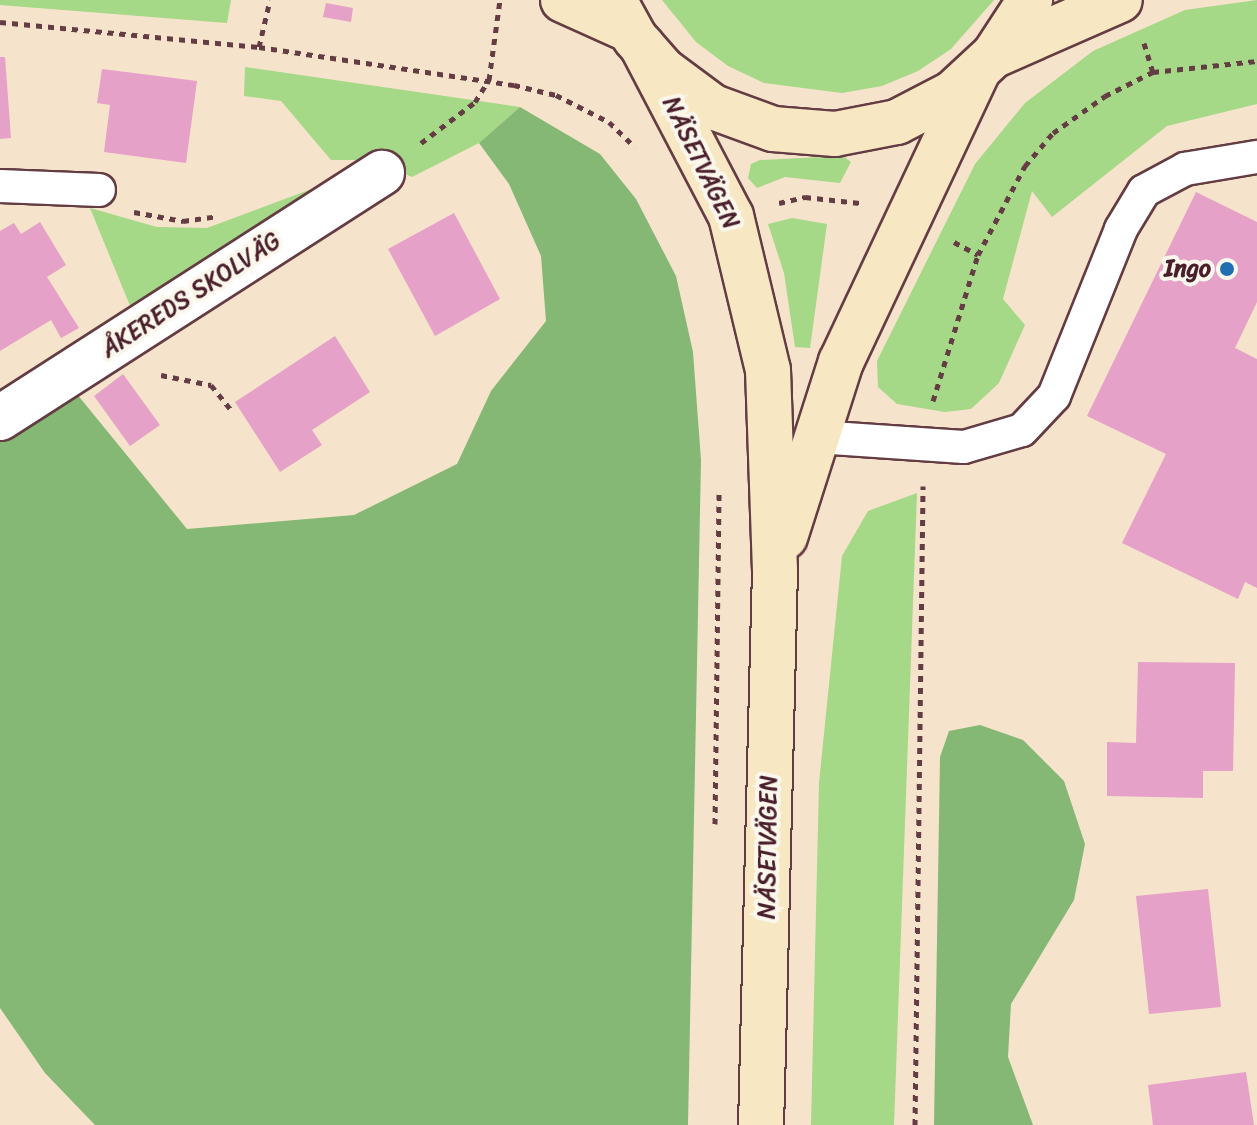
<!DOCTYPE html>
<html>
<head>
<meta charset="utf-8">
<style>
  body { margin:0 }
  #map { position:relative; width:1257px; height:1125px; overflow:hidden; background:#f6e3cb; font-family:Sriracha,sans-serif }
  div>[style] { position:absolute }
  .green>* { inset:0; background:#a5d887 }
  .forest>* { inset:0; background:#84b874 }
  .building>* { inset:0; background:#e5a1c7 }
  .path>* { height:5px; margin-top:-2.5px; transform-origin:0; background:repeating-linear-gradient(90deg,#643c43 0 6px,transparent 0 12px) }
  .roads { filter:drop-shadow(2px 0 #643c43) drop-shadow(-2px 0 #643c43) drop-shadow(0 2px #643c43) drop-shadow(0 -2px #643c43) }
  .lane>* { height:32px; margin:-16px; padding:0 16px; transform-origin:16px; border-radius:16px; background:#fff }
  .street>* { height:44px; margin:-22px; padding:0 22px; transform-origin:22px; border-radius:22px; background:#fff }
  .secondary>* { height:44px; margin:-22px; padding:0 22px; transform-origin:22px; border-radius:22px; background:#f7e8c3 }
  .dots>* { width:22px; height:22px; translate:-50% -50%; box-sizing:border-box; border:4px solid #fbf7ec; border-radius:50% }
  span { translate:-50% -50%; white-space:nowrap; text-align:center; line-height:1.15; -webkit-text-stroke:8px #fbf7ec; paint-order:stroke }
  .street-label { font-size:24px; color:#4a1f2b }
  .poi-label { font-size:24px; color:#4a1f2b; font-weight:700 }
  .right { translate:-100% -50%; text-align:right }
</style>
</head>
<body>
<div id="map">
  <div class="green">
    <div style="clip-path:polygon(0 0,231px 0,227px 23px,0 5px)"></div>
    <div style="clip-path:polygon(662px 0,994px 0,951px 49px,918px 71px,882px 86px,842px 93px,764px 83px,728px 66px,696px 42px)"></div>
    <div style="clip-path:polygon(1257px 0,1257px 104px,1167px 126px,1052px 217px,1032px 191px,1003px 299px,1025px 325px,999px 383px,971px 409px,945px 412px,897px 404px,878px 387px,877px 361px,975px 164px,1025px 103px,1093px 51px,1185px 10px)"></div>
    <div style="clip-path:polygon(245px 67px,520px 107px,479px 143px,412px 177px,373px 160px,331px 160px,281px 101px,244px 96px)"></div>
    <div style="clip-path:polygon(843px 156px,851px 162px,840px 183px,785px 177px,757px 188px,748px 178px,751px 164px,760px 160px)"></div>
    <div style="clip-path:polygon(325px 184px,135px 318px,90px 208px,157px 227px,207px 228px)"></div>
    <div style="clip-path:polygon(792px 218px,827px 224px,810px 348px,795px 347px,784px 273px,768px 224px)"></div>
    <div style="clip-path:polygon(917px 493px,894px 1125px,811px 1125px,819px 783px,842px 556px,868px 511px)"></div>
  </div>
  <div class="forest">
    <div style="clip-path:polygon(520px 107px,600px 154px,636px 199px,676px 276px,693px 352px,701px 460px,688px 1125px,95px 1125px,45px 1073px,0 1008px,0 436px,72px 388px,187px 529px,354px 515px,457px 464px,491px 391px,546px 321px,541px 256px,509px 184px,479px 143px)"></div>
    <div style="clip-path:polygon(980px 725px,1023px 740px,1064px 781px,1085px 844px,1074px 900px,1011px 1004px,1008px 1057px,1033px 1125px,934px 1125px,940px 757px,949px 731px)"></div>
  </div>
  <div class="building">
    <div style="clip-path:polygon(326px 3px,353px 8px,351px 22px,323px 17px)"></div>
    <div style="clip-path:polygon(0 57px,5px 57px,11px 138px,0 139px)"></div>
    <div style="clip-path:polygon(102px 69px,197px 81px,186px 163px,104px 152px,110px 105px,97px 103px)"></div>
    <div style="clip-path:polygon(1196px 192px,1257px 222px,1257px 302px,1235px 348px,1257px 359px,1257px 588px,1245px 582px,1238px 599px,1122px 543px,1166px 454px,1087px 416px)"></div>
    <div style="clip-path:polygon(454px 213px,500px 299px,435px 336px,388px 249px)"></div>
    <div style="clip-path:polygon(40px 222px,66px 265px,47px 277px,79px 328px,61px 338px,51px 320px,0 351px,0 231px,14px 223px,21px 234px)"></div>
    <div style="clip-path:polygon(335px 336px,370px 392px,312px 430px,322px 445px,280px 472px,235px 402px)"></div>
    <div style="clip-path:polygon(123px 374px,160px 425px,130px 446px,94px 396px)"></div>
    <div style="clip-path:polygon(1138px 662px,1235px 663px,1233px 771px,1203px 771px,1203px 798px,1107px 796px,1107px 742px,1136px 743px)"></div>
    <div style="clip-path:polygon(1208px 889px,1221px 1007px,1149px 1014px,1136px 896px)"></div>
    <div style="clip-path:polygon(1246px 1072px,1254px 1125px,1153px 1125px,1148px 1085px)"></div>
  </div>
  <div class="path">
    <div style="left:0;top:22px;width:260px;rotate:5.5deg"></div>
    <div style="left:259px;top:47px;width:258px;rotate:8.5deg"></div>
    <div style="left:514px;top:85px;width:43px;rotate:13.4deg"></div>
    <div style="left:556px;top:95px;width:59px;rotate:27deg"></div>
    <div style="left:609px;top:122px;width:36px;rotate:44deg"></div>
    <div style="left:1144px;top:43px;width:30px;rotate:73deg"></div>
    <div style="left:259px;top:47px;width:48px;rotate:-76.8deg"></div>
    <div style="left:421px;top:143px;width:68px;rotate:-37.2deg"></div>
    <div style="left:475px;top:102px;width:26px;rotate:-58deg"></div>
    <div style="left:489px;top:80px;width:81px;rotate:-82.2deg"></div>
    <div style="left:779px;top:203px;width:27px;rotate:-13deg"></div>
    <div style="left:805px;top:197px;width:55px;rotate:6.2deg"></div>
    <div style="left:134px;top:212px;width:50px;rotate:10.4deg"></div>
    <div style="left:183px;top:221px;width:35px;rotate:-8deg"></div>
    <div style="left:954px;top:242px;width:27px;rotate:28deg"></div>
    <div style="left:161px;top:375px;width:51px;rotate:11.3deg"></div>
    <div style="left:211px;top:385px;width:35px;rotate:51deg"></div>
    <div style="left:933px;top:401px;width:153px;rotate:-72.9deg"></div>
    <div style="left:978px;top:255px;width:101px;rotate:-62.2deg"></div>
    <div style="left:1025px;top:166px;width:43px;rotate:-49.7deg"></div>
    <div style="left:1053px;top:133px;width:64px;rotate:-35.4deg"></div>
    <div style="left:1105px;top:96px;width:54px;rotate:-26.6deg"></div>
    <div style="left:1153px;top:72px;width:105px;rotate:-6deg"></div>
    <div style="left:715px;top:824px;width:330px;rotate:-89.3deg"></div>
    <div style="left:915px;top:1125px;width:639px;rotate:-89.28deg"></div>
  </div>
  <div class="roads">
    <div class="lane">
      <div style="left:0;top:186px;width:99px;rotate:2.3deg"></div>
      <div style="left:817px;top:437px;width:147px;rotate:3.9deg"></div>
      <div style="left:964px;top:447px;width:60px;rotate:-16.3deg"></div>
      <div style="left:1022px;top:430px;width:47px;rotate:-46.7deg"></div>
      <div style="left:1054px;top:396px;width:180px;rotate:-68.1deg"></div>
      <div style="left:1121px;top:229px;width:44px;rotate:-58.8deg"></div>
      <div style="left:1144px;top:191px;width:47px;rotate:-28.2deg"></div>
      <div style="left:1185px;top:169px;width:73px;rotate:-9.5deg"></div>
    </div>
    <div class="street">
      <div style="left:0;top:418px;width:454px;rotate:-32.7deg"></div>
    </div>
    <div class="secondary">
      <div style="left:563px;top:0;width:73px;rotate:24.1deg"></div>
      <div style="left:614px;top:0;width:43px;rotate:61.1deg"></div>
      <div style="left:635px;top:38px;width:43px;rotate:48.8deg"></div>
      <div style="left:663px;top:70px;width:62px;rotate:36.5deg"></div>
      <div style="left:713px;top:107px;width:64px;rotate:20.1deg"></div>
      <div style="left:773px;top:129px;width:62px;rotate:4.6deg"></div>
      <div style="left:835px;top:134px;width:63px;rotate:-11deg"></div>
      <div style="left:897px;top:122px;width:63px;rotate:-27.4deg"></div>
      <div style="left:953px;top:93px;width:56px;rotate:-42.8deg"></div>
      <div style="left:994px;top:55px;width:66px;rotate:-56.8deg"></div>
      <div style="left:642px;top:46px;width:192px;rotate:62.4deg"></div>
      <div style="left:731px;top:216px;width:158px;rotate:76.5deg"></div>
      <div style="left:768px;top:370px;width:200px;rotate:88deg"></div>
      <div style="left:775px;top:570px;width:555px;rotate:91.44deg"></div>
      <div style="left:997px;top:54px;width:134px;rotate:-23.7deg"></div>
      <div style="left:785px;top:537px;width:184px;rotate:-72.3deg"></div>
      <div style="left:841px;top:362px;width:319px;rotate:-64.8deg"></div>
    </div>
  </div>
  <div class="dots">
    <div style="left:1227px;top:269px;background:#1f6fb2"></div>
  </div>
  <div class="street-label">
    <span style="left:701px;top:163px;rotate:64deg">NÄSETVÄGEN</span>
    <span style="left:191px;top:295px;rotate:-33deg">ÅKEREDS SKOLVÄG</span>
    <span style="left:768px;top:847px;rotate:-89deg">NÄSETVÄGEN</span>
  </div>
  <div class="poi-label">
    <span class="right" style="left:1211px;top:269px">Ingo</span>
  </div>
</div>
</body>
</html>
